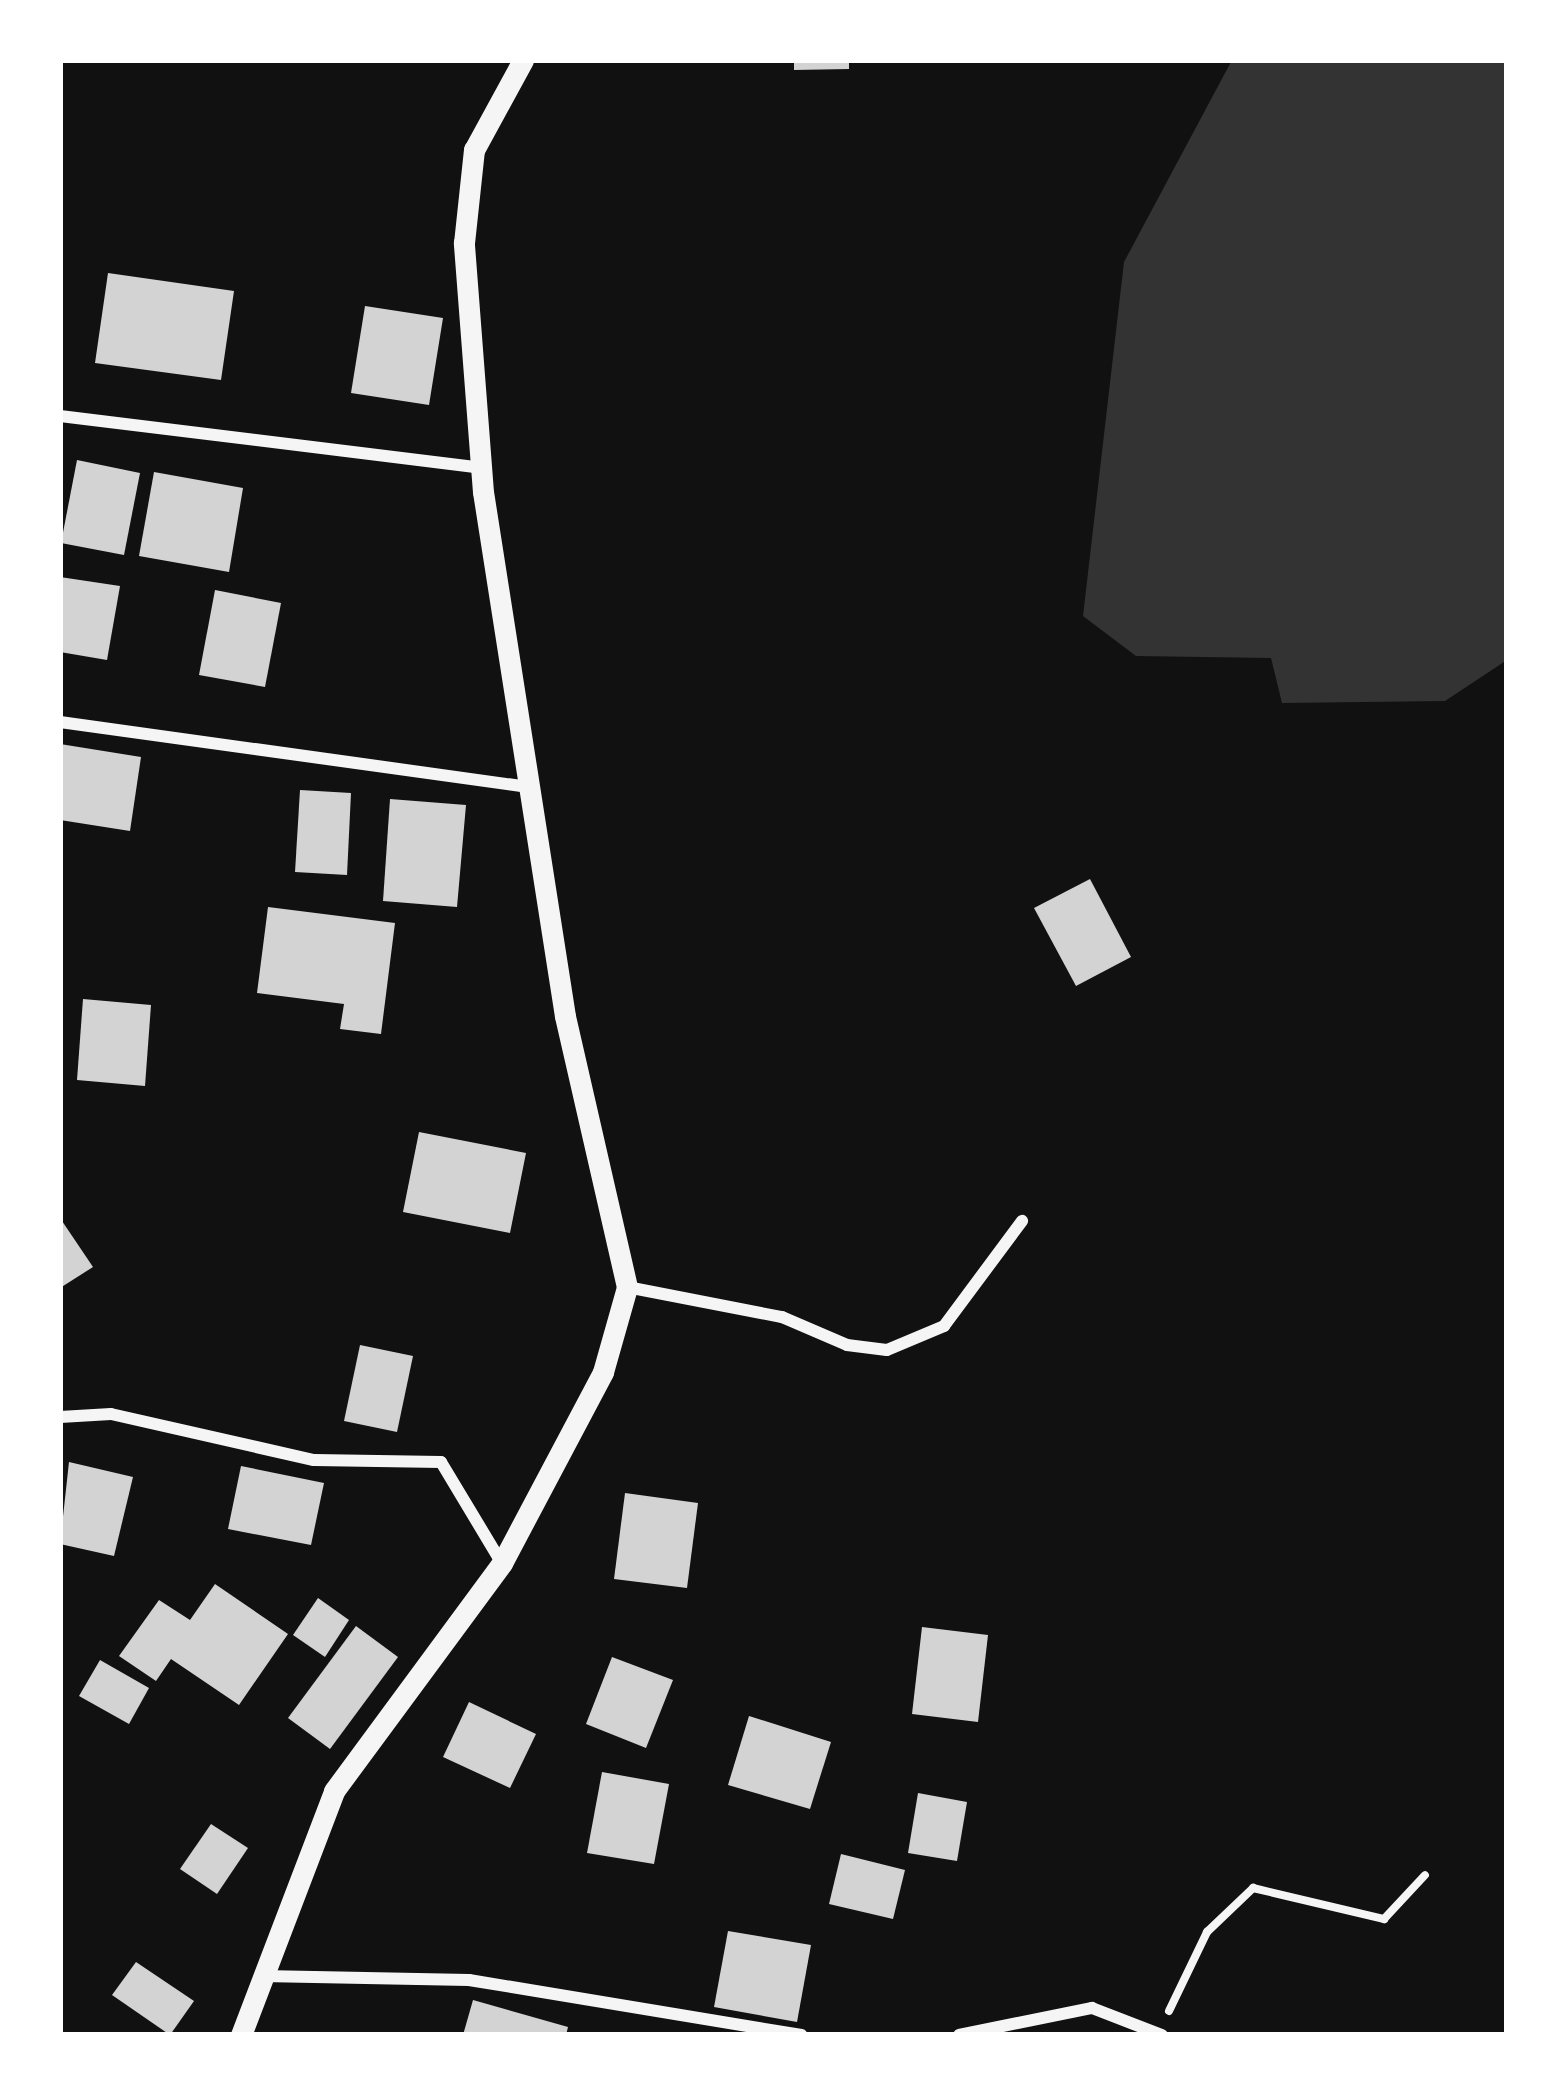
<!DOCTYPE html>
<html>
<head>
<meta charset="utf-8">
<style>
  body { margin:0 }
  #map { position:relative; width:1567px; height:2095px; overflow:hidden; background:#111; font-family:Inter,sans-serif }
  div>[style] { position:absolute }
  .water>* { inset:0; background:#333 }
  .building>* { inset:0; background:#d3d3d3 }
  .path>* { height:8px; margin:-4px; padding:0 4px; transform-origin:4px; border-radius:4px; background:#f5f5f5 }
  .minor>* { height:12px; margin:-6px; padding:0 6px; transform-origin:6px; border-radius:6px; background:#f5f5f5 }
  .tertiary>* { height:21px; margin:-10.5px; padding:0 10.5px; transform-origin:10.5px; border-radius:10.5px; background:#f5f5f5 }
  span { translate:-50% -50%; white-space:nowrap; text-align:center; line-height:1.15; -webkit-text-stroke:10px #fff; paint-order:stroke }
  .frame { position:absolute; inset:0; border:63px solid #fff; pointer-events:none }
</style>
</head>
<body>
<div id="map">
  <div class="water">
    <div style="clip-path:polygon(1232px 60px,1507px 60px,1507px 660px,1445px 701px,1282px 703px,1271px 658px,1136px 656px,1083px 616px,1124px 262px)"></div>
  </div>
  <div class="building">
    <div style="clip-path:polygon(794px 60px,849px 60px,849px 69px,794px 70px)"></div>
    <div style="clip-path:polygon(108px 273px,234px 291px,221px 380px,95px 363px)"></div>
    <div style="clip-path:polygon(365px 306px,443px 318px,429px 405px,351px 393px)"></div>
    <div style="clip-path:polygon(77px 460px,140px 473px,124px 555px,61px 543px)"></div>
    <div style="clip-path:polygon(154px 472px,243px 488px,229px 572px,139px 556px)"></div>
    <div style="clip-path:polygon(60px 577px,120px 586px,107px 660px,60px 652px)"></div>
    <div style="clip-path:polygon(215px 590px,281px 603px,265px 687px,199px 675px)"></div>
    <div style="clip-path:polygon(60px 744px,141px 757px,130px 831px,60px 820px)"></div>
    <div style="clip-path:polygon(300px 790px,351px 793px,347px 875px,295px 872px)"></div>
    <div style="clip-path:polygon(390px 799px,466px 805px,457px 907px,383px 901px)"></div>
    <div style="clip-path:polygon(1090px 879px,1131px 957px,1076px 986px,1034px 908px)"></div>
    <div style="clip-path:polygon(268px 907px,395px 923px,381px 1034px,340px 1029px,344px 1004px,257px 993px)"></div>
    <div style="clip-path:polygon(83px 999px,151px 1005px,145px 1086px,77px 1080px)"></div>
    <div style="clip-path:polygon(419px 1132px,526px 1153px,510px 1233px,403px 1212px)"></div>
    <div style="clip-path:polygon(60px 1218px,93px 1267px,60px 1288px)"></div>
    <div style="clip-path:polygon(360px 1345px,413px 1356px,397px 1432px,344px 1421px)"></div>
    <div style="clip-path:polygon(69px 1462px,133px 1477px,114px 1556px,60px 1544px)"></div>
    <div style="clip-path:polygon(241px 1466px,324px 1483px,311px 1545px,228px 1529px)"></div>
    <div style="clip-path:polygon(625px 1493px,698px 1503px,687px 1588px,614px 1579px)"></div>
    <div style="clip-path:polygon(215px 1584px,288px 1634px,239px 1705px,171px 1659px,156px 1681px,119px 1656px,159px 1600px,190px 1620px)"></div>
    <div style="clip-path:polygon(318px 1598px,349px 1620px,325px 1657px,293px 1635px)"></div>
    <div style="clip-path:polygon(356px 1626px,398px 1657px,330px 1749px,288px 1718px)"></div>
    <div style="clip-path:polygon(922px 1627px,988px 1635px,978px 1722px,912px 1714px)"></div>
    <div style="clip-path:polygon(612px 1657px,673px 1680px,646px 1748px,586px 1724px)"></div>
    <div style="clip-path:polygon(100px 1660px,149px 1688px,129px 1724px,79px 1696px)"></div>
    <div style="clip-path:polygon(469px 1702px,536px 1734px,510px 1788px,443px 1757px)"></div>
    <div style="clip-path:polygon(749px 1716px,831px 1742px,810px 1809px,728px 1785px)"></div>
    <div style="clip-path:polygon(602px 1772px,669px 1784px,654px 1864px,587px 1853px)"></div>
    <div style="clip-path:polygon(918px 1793px,967px 1802px,957px 1861px,908px 1853px)"></div>
    <div style="clip-path:polygon(211px 1824px,248px 1848px,217px 1894px,180px 1869px)"></div>
    <div style="clip-path:polygon(841px 1854px,905px 1870px,893px 1919px,829px 1904px)"></div>
    <div style="clip-path:polygon(728px 1931px,811px 1945px,797px 2022px,714px 2007px)"></div>
    <div style="clip-path:polygon(136px 1962px,194px 2001px,170px 2035px,112px 1995px)"></div>
    <div style="clip-path:polygon(473px 2000px,568px 2027px,566px 2035px,463px 2035px)"></div>
  </div>
  <div class="path">
    <div style="left:1169px;top:2011px;width:88px;rotate:-64.3deg"></div>
    <div style="left:1207px;top:1932px;width:64px;rotate:-43.7deg"></div>
    <div style="left:1253px;top:1888px;width:135px;rotate:13.3deg"></div>
    <div style="left:1384px;top:1919px;width:60px;rotate:-47deg"></div>
  </div>
  <div class="minor">
    <div style="left:60px;top:416px;width:424px;rotate:7deg"></div>
    <div style="left:60px;top:722px;width:473px;rotate:7.9deg"></div>
    <div style="left:627px;top:1287px;width:158px;rotate:11deg"></div>
    <div style="left:782px;top:1317px;width:71px;rotate:23.3deg"></div>
    <div style="left:847px;top:1345px;width:40px;rotate:7.1deg"></div>
    <div style="left:887px;top:1350px;width:62px;rotate:-22.8deg"></div>
    <div style="left:944px;top:1326px;width:131px;rotate:-53.4deg"></div>
    <div style="left:60px;top:1417px;width:51px;rotate:-3.4deg"></div>
    <div style="left:111px;top:1414px;width:208px;rotate:12.8deg"></div>
    <div style="left:314px;top:1460px;width:127px;rotate:0.9deg"></div>
    <div style="left:441px;top:1462px;width:117px;rotate:59deg"></div>
    <div style="left:262px;top:1976px;width:207px;rotate:1.1deg"></div>
    <div style="left:469px;top:1980px;width:337px;rotate:9.4deg"></div>
    <div style="left:959px;top:2035px;width:136px;rotate:-11.5deg"></div>
    <div style="left:1092px;top:2008px;width:75px;rotate:21.1deg"></div>
  </div>
  <div class="tertiary">
    <div style="left:241px;top:2035px;width:261px;rotate:-69.1deg"></div>
    <div style="left:334px;top:1791px;width:283px;rotate:-53.6deg"></div>
    <div style="left:502px;top:1563px;width:216px;rotate:-62.1deg"></div>
    <div style="left:603px;top:1372px;width:88px;rotate:-74.2deg"></div>
    <div style="left:627px;top:1287px;width:278px;rotate:-102.9deg"></div>
    <div style="left:565px;top:1016px;width:530px;rotate:-98.89deg"></div>
    <div style="left:483px;top:492px;width:250px;rotate:-94.4deg"></div>
    <div style="left:464px;top:243px;width:94px;rotate:-83.9deg"></div>
    <div style="left:474px;top:150px;width:102px;rotate:-61.4deg"></div>
  </div>
  <div class="frame"></div>
</div>
</body>
</html>
